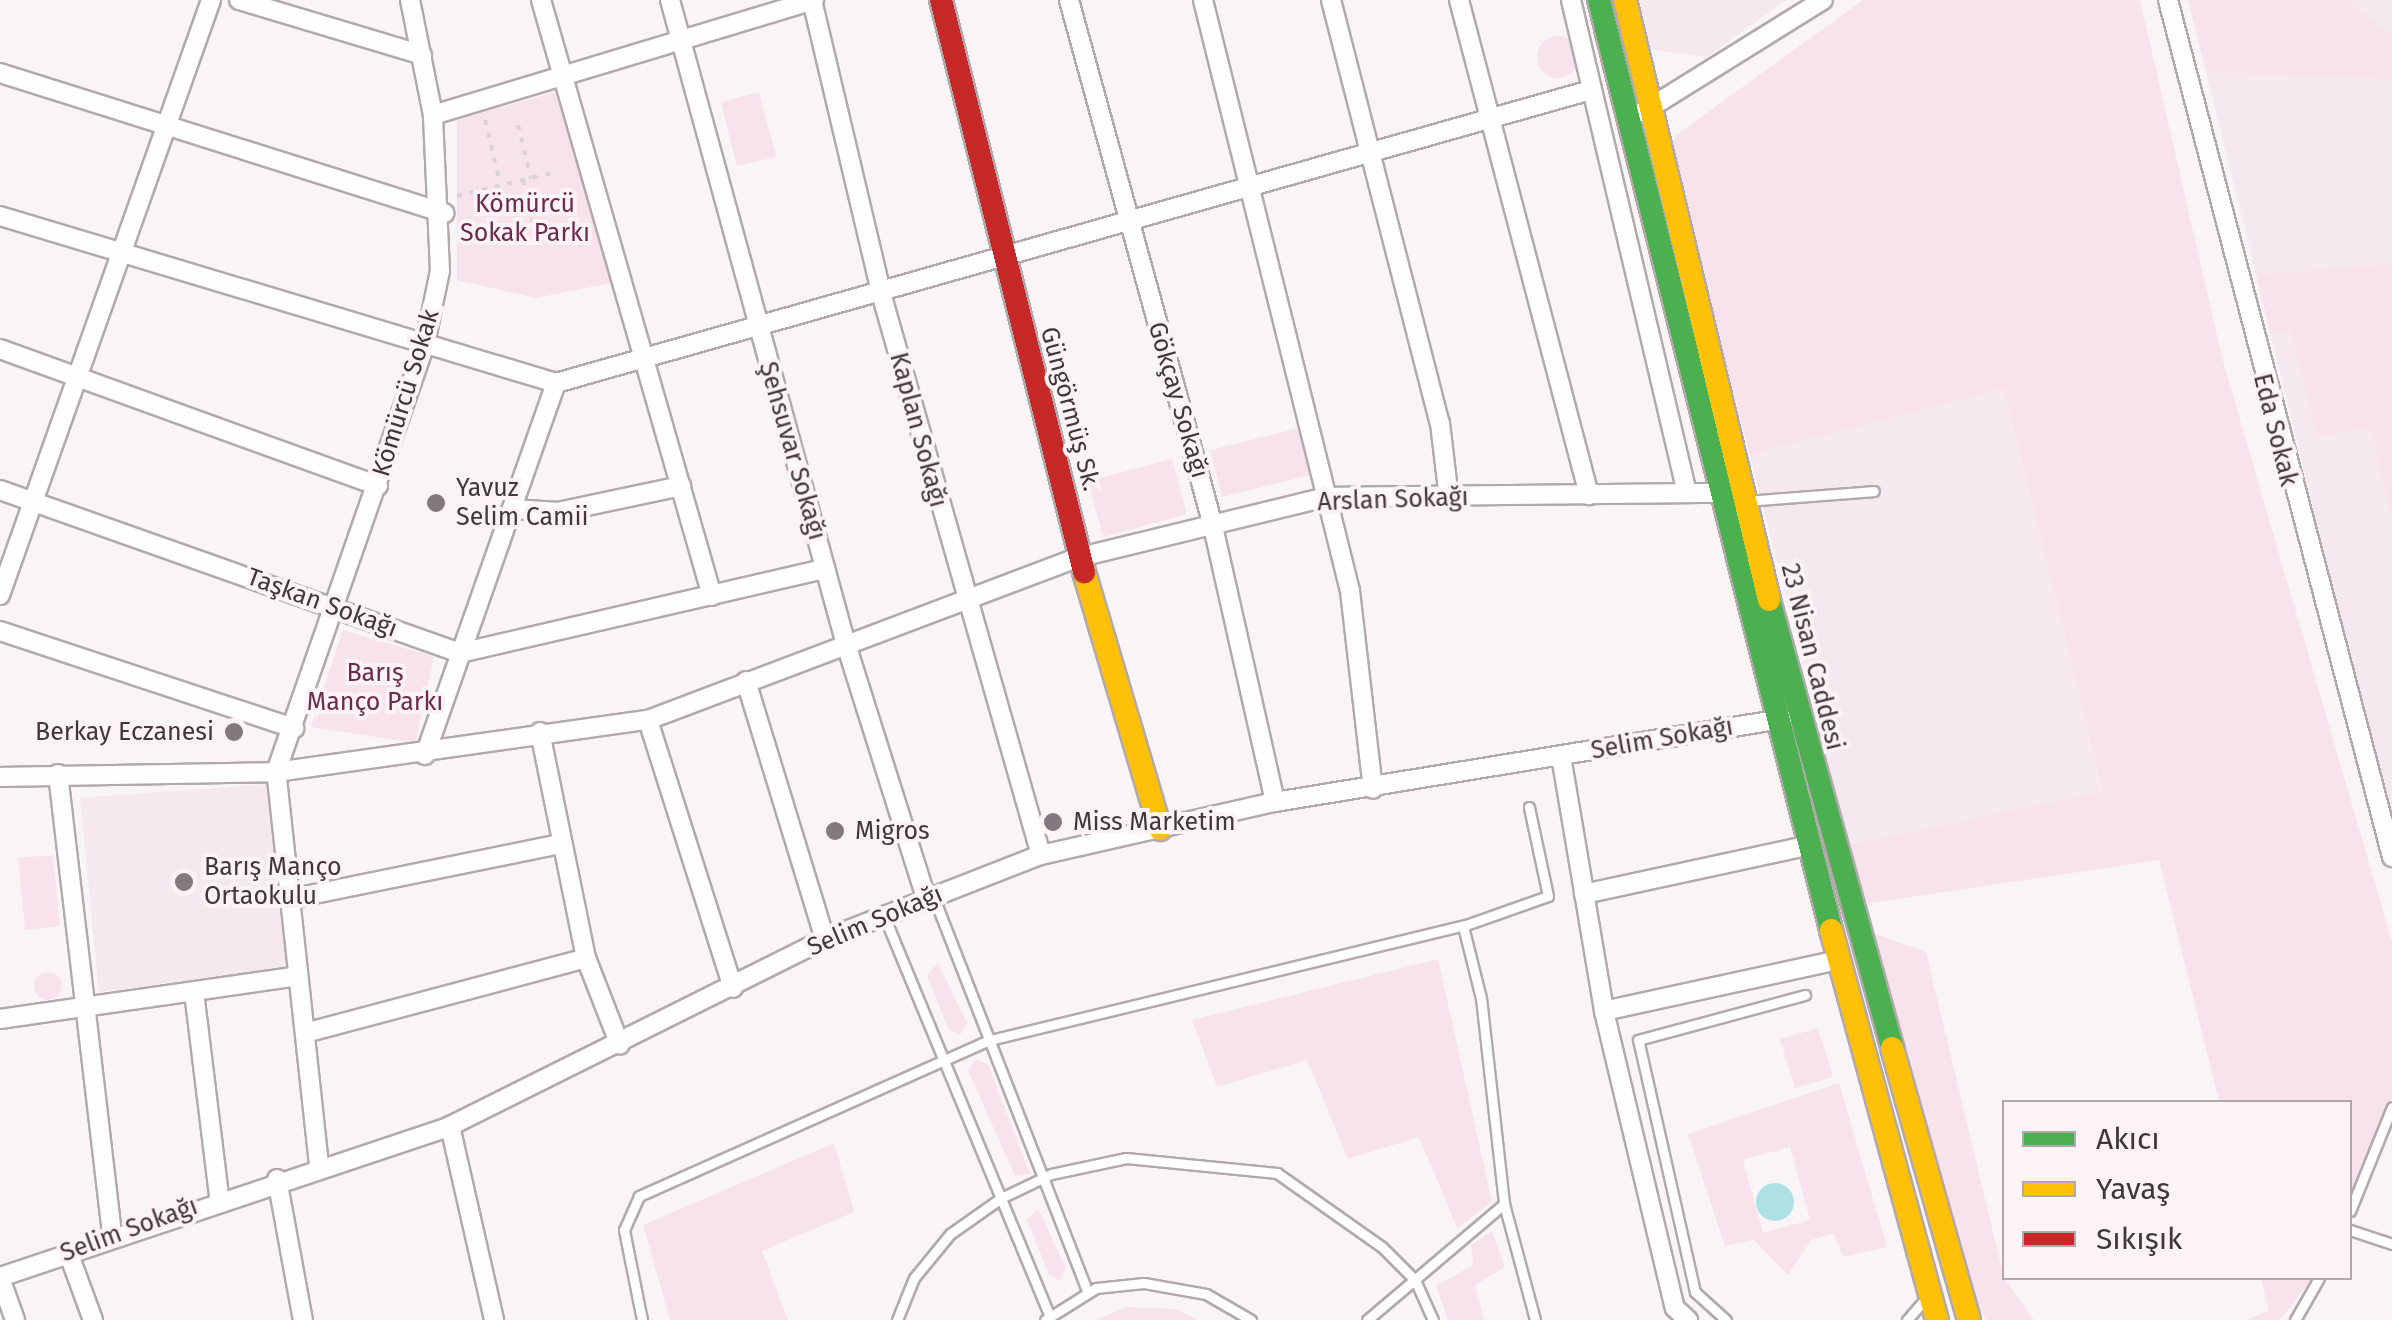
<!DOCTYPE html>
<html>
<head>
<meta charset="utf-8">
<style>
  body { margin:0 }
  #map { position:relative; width:2392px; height:1320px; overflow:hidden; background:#f9f5f7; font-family:"Fira Sans",sans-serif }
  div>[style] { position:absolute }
  .built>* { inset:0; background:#f5e8ee }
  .green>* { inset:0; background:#f8e3ec }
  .round { border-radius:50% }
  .water>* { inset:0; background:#ade1e6 }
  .path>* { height:4px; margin-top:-2px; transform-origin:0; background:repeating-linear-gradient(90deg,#d7d3d6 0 5px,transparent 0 13px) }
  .roads { filter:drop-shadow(2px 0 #b2a9ad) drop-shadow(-2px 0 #b2a9ad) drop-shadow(0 2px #b2a9ad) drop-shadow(0 -2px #b2a9ad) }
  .lane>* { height:9px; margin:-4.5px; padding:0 4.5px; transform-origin:4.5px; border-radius:4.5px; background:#fefefe }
  .street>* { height:18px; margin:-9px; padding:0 9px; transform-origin:9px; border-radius:9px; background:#fefefe }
  .fast>* { height:22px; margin:-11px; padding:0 11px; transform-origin:11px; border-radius:11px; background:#4caf50 }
  .slow>* { height:22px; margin:-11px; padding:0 11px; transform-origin:11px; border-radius:11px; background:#ffc107 }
  .jam>* { height:22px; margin:-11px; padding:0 11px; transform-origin:11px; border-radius:11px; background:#c62828 }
  .dots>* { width:28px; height:28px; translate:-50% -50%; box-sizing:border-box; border:5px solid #fbf3f6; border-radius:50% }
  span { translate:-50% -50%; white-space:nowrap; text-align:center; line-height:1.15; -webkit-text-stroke:8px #fbf3f6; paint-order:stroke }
  .park-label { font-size:25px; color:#6e2a4c }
  .street-label { font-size:25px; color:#44353b }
  .poi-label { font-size:25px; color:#44353b }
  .left { translate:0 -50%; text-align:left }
  .right { translate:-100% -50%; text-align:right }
  .legend { position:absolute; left:2002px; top:1100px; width:350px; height:180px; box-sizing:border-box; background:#fbf3f6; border:2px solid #b2a7ab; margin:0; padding:12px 18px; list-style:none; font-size:30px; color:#44353b }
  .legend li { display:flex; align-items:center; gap:20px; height:50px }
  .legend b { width:50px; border:2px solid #b2a7ab }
</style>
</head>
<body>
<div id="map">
  <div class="built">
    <div style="clip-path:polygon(1637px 0,1786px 0,1707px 57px,1647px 49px)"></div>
    <div style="clip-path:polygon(2188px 0,2392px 0,2392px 826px,2206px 72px)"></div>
    <div style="clip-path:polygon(2004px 387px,2103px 793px,1848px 845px,1750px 455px)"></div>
    <div style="clip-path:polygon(268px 784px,289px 966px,99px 992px,80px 798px)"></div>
  </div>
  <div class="green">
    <div style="clip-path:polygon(1863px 0,2140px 0,2223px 361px,2392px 942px,2392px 1097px,2350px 1199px,2350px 1102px,2219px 1102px,2159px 860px,1864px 904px,1848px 845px,2103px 792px,2004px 388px,1750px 455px,1671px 153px,1675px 136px)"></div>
    <div style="clip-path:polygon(2188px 0,2347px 0,2392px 37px,2392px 79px,2206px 72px)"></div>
    <div class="round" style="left:1537px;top:36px;width:42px;height:42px"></div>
    <div style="clip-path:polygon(555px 92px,617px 282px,536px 298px,457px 280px,457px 120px)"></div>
    <div style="clip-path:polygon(759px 92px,776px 157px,737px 166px,721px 102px)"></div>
    <div style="clip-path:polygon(2392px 264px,2392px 517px,2371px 428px,2317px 436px,2291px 331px,2271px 334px,2256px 275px)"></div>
    <div style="clip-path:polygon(1298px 428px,1310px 475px,1222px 497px,1210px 450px)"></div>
    <div style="clip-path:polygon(1172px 459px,1187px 514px,1103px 537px,1088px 481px)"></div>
    <div style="clip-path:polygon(343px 630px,434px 657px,415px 743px,311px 727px)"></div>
    <div style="clip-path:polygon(53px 855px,60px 926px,25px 930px,18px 858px)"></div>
    <div style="clip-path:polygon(1870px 932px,1926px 952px,2004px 1278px,2034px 1320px,1986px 1320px,1979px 1309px)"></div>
    <div style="clip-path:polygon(1438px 959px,1492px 1202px,1457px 1228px,1419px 1137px,1348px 1159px,1307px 1060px,1217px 1087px,1192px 1020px)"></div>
    <div style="clip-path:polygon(938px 963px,967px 1023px,960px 1035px,949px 1030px,927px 975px)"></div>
    <div class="round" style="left:34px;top:972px;width:28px;height:28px"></div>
    <div style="clip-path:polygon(1818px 1028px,1833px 1077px,1795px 1088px,1780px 1039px)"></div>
    <div style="clip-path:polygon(975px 1059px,988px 1064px,1030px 1174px,1015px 1176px,968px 1070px)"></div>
    <div style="clip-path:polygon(evenodd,1839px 1083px,1887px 1247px,1843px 1257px,1834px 1233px,1811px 1240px,1788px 1275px,1754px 1240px,1725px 1246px,1688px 1134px,1839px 1083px,1790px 1147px,1810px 1220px,1763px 1233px,1743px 1160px,1790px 1147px)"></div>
    <div style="clip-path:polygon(834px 1143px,854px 1212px,762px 1251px,788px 1320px,670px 1320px,643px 1225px)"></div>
    <div style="clip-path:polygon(1038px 1208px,1066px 1268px,1060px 1280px,1049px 1275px,1027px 1220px)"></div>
    <div style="clip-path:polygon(1492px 1231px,1505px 1267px,1475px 1285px,1484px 1320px,1448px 1320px,1436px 1286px,1473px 1265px,1471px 1245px)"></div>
    <div style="clip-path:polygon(2261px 1278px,2313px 1278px,2280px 1320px,2246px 1320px,2269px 1311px)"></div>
    <div style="clip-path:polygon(1127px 1307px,1176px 1309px,1198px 1320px,1096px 1320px)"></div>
  </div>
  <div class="water">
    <div class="round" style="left:1756px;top:1183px;width:38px;height:38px"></div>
  </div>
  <div class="path">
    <div style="left:485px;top:120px;width:65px;rotate:76.6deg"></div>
    <div style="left:518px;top:125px;width:55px;rotate:76.2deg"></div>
    <div style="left:523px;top:180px;width:62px;rotate:76.9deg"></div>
    <div style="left:457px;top:196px;width:102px;rotate:-13.6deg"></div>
  </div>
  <div class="roads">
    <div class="lane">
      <div style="left:1747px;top:501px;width:127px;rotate:-4.5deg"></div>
      <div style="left:934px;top:898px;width:423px;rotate:68.7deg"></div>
      <div style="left:884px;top:916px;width:431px;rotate:67.5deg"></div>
      <div style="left:1463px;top:926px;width:90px;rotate:-19.4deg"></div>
      <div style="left:1548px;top:896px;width:91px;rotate:-102.1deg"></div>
      <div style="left:2350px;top:1211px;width:112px;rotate:-68deg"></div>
      <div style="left:2350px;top:1230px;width:44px;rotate:18.4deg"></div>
      <div style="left:642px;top:1320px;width:92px;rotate:-101.3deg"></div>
      <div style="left:624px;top:1230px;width:37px;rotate:-66deg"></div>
      <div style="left:639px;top:1196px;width:384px;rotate:-24deg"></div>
      <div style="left:990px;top:1040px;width:487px;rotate:-13.6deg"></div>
      <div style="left:1463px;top:926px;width:74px;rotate:76deg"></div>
      <div style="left:1481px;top:998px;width:207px;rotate:83.6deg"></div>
      <div style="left:1504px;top:1204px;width:120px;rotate:75deg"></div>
      <div style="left:897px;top:1320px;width:45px;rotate:-68deg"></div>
      <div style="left:914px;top:1278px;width:57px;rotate:-50.7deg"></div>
      <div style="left:950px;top:1234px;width:62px;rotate:-35.2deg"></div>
      <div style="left:1001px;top:1198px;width:55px;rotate:-25.6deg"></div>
      <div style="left:1051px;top:1174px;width:77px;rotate:-12deg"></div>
      <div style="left:1126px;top:1158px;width:152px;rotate:5.7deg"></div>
      <div style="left:1277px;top:1173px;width:128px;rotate:35.2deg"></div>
      <div style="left:1382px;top:1247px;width:47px;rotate:45deg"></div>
      <div style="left:1415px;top:1280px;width:44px;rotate:65.8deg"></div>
      <div style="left:1045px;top:1320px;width:60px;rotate:-32.1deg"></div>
      <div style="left:1096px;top:1288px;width:48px;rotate:-5.9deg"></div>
      <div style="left:1144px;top:1283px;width:63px;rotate:10.1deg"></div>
      <div style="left:1206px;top:1294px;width:52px;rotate:30deg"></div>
      <div style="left:1367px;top:1320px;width:180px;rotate:-40.3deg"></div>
      <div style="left:1726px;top:1320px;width:42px;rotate:-137.9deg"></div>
      <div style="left:1695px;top:1292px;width:258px;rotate:-102.7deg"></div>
      <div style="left:1638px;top:1040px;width:173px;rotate:-15.1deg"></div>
      <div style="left:1907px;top:1320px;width:29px;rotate:-49deg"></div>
      <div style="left:2295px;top:1320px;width:48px;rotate:-60.3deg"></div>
    </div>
    <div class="street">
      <div style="left:239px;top:0;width:191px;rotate:16.7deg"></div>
      <div style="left:541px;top:0;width:620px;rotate:73.99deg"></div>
      <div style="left:670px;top:0;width:664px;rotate:74.73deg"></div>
      <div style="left:845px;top:641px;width:269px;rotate:72.5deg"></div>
      <div style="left:812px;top:0;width:301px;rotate:76.7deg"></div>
      <div style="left:881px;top:293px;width:584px;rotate:74.11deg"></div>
      <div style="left:1069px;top:0;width:541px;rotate:74.68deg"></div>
      <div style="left:1212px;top:522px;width:287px;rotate:77.3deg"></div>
      <div style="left:1203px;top:0;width:609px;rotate:76.03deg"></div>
      <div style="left:1350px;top:591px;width:199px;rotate:83.4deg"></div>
      <div style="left:1331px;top:0;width:437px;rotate:75.6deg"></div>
      <div style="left:1440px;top:423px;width:76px;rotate:83.2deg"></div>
      <div style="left:1459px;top:0;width:512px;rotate:75.28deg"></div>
      <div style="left:1571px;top:0;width:506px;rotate:76.76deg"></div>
      <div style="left:2168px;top:0;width:886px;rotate:75.35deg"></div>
      <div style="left:0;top:73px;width:466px;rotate:17.5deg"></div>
      <div style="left:1643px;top:112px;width:212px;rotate:-31.9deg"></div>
      <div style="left:433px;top:115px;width:398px;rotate:-16.8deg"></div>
      <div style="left:0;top:216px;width:581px;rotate:16.72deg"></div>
      <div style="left:0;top:349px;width:402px;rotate:19.9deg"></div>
      <div style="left:556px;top:383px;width:1076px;rotate:-15.81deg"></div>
      <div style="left:0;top:490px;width:488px;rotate:19.5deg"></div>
      <div style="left:460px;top:653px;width:375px;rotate:-13deg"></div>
      <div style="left:512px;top:509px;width:46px;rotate:3.7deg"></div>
      <div style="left:558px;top:512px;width:126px;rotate:-11.9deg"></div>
      <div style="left:0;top:595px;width:631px;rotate:-70.47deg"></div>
      <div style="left:0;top:631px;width:310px;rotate:18.3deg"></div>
      <div style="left:746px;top:681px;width:270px;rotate:73deg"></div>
      <div style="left:648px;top:720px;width:281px;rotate:72.4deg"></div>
      <div style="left:540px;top:732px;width:231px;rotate:78.5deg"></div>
      <div style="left:586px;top:958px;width:93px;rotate:68.7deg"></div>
      <div style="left:425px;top:755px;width:394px;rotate:-70.6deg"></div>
      <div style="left:1561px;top:756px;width:259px;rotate:80.4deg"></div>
      <div style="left:1604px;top:1011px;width:305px;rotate:76.6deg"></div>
      <div style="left:1675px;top:1308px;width:18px;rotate:43deg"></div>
      <div style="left:58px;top:774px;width:465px;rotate:83.3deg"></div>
      <div style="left:0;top:777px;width:276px;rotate:-1deg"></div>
      <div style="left:276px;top:772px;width:376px;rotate:-8deg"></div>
      <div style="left:648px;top:720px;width:462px;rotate:-20.7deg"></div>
      <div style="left:1080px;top:557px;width:253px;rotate:-13.7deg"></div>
      <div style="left:1326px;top:497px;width:390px;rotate:-0.6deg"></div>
      <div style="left:1584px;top:894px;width:227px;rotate:-12.2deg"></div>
      <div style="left:290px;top:899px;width:276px;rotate:-11.5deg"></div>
      <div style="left:194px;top:992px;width:207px;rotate:83deg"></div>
      <div style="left:1604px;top:1011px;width:239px;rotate:-12.3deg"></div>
      <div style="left:0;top:1019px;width:301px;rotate:-8.2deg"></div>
      <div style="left:305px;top:1033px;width:291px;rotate:-14.9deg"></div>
      <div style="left:450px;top:1126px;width:199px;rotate:77.2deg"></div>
      <div style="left:319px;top:1165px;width:395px;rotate:-96.2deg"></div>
      <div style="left:276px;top:772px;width:449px;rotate:-70.8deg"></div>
      <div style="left:424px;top:348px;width:79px;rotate:-78.3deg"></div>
      <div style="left:440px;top:271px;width:156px;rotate:-92.6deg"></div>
      <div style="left:433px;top:115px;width:117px;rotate:-101.3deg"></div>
      <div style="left:277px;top:1179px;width:143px;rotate:79.6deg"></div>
      <div style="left:68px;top:1252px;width:72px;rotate:69.8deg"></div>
      <div style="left:0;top:1277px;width:475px;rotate:-18.5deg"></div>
      <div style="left:450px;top:1126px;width:419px;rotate:-26.5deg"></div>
      <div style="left:825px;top:939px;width:232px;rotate:-21.3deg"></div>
      <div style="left:1041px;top:855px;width:240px;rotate:-12.8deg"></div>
      <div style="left:1275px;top:802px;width:514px;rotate:-9.3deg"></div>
      <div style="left:0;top:1278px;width:45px;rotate:70.3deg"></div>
    </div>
    <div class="fast">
      <div style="left:1599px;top:0;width:959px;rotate:75.99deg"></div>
      <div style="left:1769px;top:600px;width:465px;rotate:74.6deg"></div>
    </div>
    <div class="slow">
      <div style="left:1625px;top:0;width:617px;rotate:76.5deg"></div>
      <div style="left:1084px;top:572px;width:268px;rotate:73.5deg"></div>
      <div style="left:1831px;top:930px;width:404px;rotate:74.8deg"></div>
      <div style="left:1892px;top:1048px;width:283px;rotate:74.2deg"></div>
    </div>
    <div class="jam">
      <div style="left:941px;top:0;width:590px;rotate:75.96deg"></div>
    </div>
  </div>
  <div class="dots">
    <div style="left:436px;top:503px;background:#83787d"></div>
    <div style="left:234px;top:732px;background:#83787d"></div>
    <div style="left:1053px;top:822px;background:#83787d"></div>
    <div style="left:835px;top:831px;background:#83787d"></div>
    <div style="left:184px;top:882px;background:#83787d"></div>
  </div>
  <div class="park-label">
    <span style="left:525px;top:219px">Kömürcü<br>Sokak Parkı</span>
    <span style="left:375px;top:688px">Barış<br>Manço Parkı</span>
  </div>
  <div class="street-label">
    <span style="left:406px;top:393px;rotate:-73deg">Kömürcü Sokak</span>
    <span style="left:1178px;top:400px;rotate:74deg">Gökçay Sokağı</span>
    <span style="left:1070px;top:409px;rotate:75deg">Güngörmüş Sk.</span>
    <span style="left:918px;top:430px;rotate:75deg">Kaplan Sokağı</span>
    <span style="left:2275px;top:430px;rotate:76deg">Eda Sokak</span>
    <span style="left:792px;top:451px;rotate:74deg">Şehsuvar Sokağı</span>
    <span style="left:1393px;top:500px;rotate:-2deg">Arslan Sokağı</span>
    <span style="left:322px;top:603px;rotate:20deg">Taşkan Sokağı</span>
    <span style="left:1812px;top:657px;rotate:76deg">23 Nisan Caddesi</span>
    <span style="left:1662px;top:739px;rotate:-10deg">Selim Sokağı</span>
    <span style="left:875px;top:921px;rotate:-23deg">Selim Sokağı</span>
    <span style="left:129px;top:1230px;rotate:-20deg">Selim Sokağı</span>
  </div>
  <div class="poi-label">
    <span class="left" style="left:456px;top:503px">Yavuz<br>Selim Camii</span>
    <span class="right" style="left:214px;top:732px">Berkay Eczanesi</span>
    <span class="left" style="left:1073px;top:822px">Miss Marketim</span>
    <span class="left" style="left:855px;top:831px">Migros</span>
    <span class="left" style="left:204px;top:882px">Barış Manço<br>Ortaokulu</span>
  </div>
  <ul class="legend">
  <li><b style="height:12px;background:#4caf50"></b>Akıcı</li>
  <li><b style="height:12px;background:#ffc107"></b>Yavaş</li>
  <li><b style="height:12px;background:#c62828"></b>Sıkışık</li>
  </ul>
</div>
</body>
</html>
